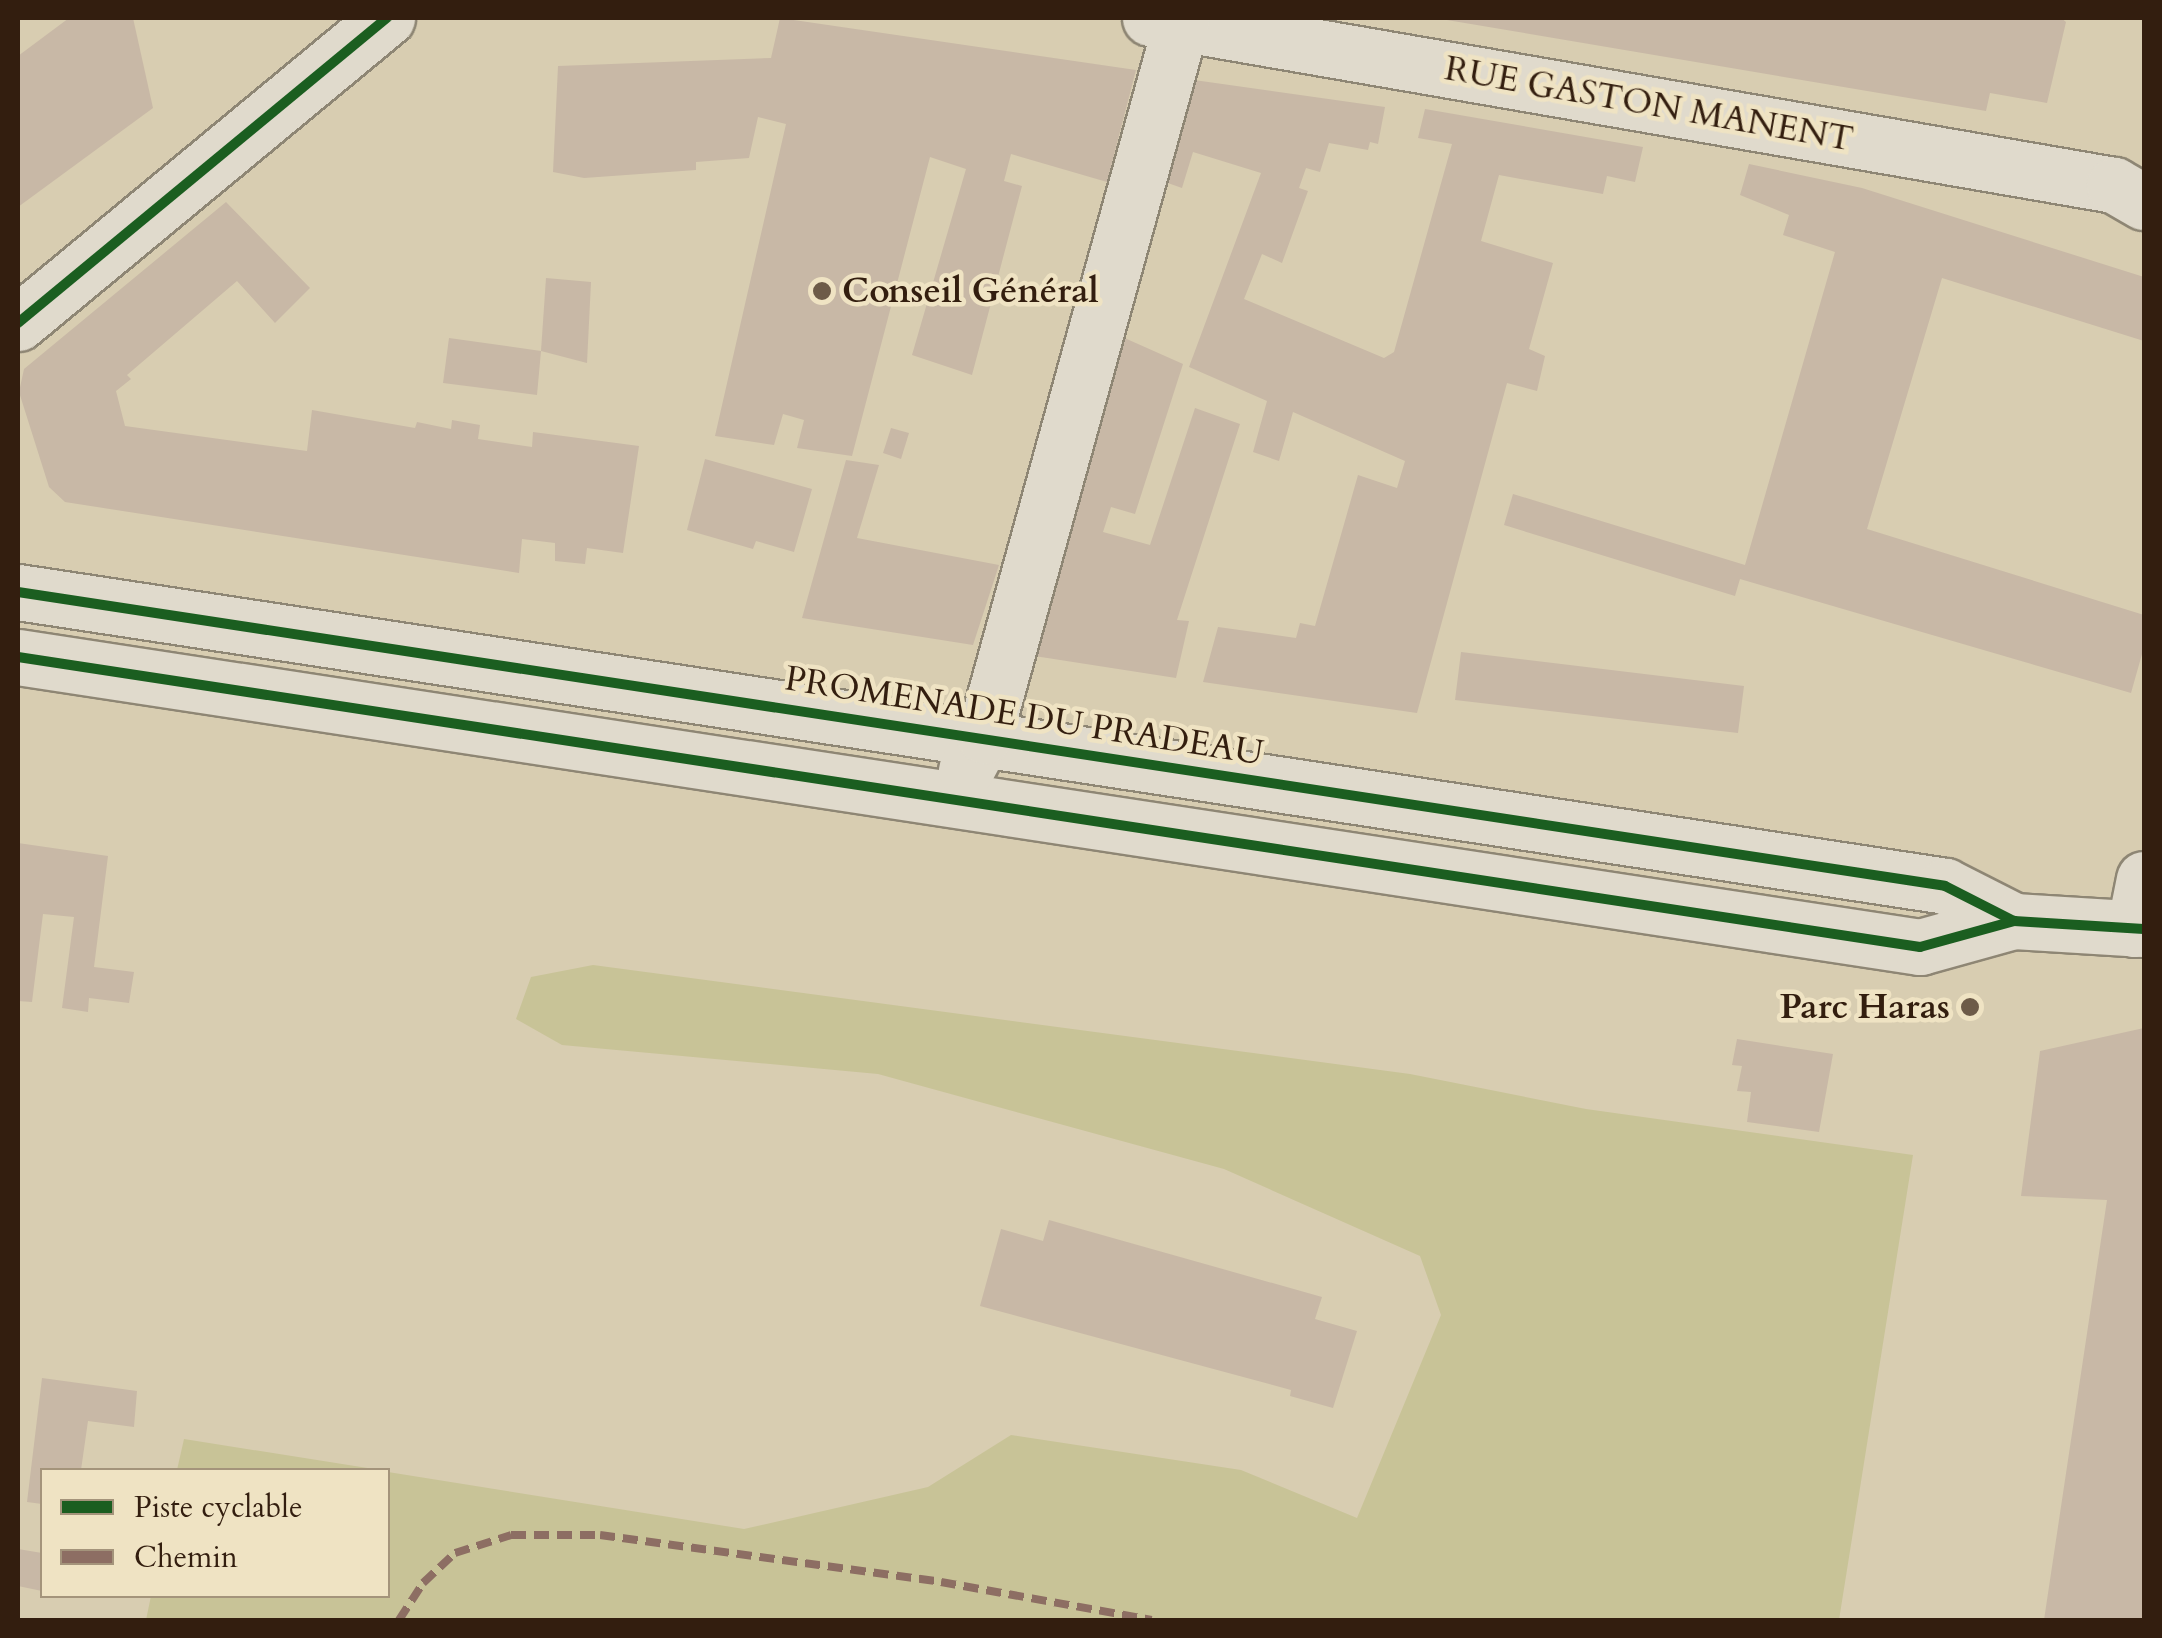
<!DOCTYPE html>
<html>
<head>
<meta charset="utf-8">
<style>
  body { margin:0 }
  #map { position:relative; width:2162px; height:1638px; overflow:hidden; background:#d8cdb1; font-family:Cardo,serif }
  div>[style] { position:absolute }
  .green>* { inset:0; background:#c8c397 }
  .building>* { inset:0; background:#c8b8a6 }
  .roads { filter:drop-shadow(2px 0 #8e8674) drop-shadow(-2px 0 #8e8674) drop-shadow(0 2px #8e8674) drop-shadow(0 -2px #8e8674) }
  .minor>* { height:55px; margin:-27.5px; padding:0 27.5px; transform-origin:27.5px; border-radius:27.5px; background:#e0dacc }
  .quiet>* { height:8px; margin-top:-4px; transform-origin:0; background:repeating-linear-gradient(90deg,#8d6e63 0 15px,transparent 0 23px) }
  .cycleway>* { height:10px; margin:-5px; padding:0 5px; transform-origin:5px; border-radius:5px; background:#1b5e20 }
  .dots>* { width:28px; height:28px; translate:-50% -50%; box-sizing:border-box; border:5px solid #efe3c3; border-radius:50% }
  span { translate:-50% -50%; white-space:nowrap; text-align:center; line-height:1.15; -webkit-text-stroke:9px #efe3c3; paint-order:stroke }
  .street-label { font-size:35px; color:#331e0f }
  .poi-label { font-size:35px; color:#331e0f; font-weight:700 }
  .left { translate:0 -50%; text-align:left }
  .right { translate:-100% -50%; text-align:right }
  .frame { position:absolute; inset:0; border:20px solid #331e0f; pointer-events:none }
  .legend { position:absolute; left:40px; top:1468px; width:350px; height:130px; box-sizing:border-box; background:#efe3c3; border:2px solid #a4947b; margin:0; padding:12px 18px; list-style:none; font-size:30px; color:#331e0f }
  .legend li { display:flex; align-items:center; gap:20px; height:50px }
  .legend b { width:50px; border:2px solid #a4947b }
</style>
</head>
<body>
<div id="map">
  <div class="green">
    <div style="clip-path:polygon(593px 965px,1410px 1074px,1586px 1109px,1913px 1155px,1839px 1620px,146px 1620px,151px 1596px,388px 1596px,388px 1472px,744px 1529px,928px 1487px,1011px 1435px,1241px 1470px,1357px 1518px,1441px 1315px,1420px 1256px,1224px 1169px,878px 1074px,562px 1045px,516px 1019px,531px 977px)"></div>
    <div style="clip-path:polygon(184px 1439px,380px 1470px,177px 1470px)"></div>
  </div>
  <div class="building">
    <div style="clip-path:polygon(69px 18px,133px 18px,153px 108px,18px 207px,18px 56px)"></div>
    <div style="clip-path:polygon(780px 18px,1136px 70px,1107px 182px,1011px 154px,1004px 181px,1022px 186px,972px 375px,912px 355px,966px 169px,930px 157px,852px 456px,797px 448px,804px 420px,783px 414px,774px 445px,715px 436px,786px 124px,758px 117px,749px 158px,696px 162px,696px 170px,584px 178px,553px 172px,558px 66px,771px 58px)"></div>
    <div style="clip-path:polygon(1435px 18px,2061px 18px,2066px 22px,2047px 103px,1990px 93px,1986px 111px)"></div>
    <div style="clip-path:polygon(1194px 80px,1385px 107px,1378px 144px,1370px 142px,1368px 150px,1329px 143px,1320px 172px,1306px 168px,1299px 188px,1308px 191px,1282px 263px,1262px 254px,1244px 299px,1384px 358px,1394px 352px,1452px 144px,1418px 138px,1425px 109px,1643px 147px,1635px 182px,1607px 176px,1603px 194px,1499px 175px,1481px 241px,1553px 263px,1529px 349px,1545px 356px,1537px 391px,1507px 383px,1417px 713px,1203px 682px,1218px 627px,1296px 638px,1300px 623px,1315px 626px,1358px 475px,1397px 488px,1405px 461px,1293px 412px,1279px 461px,1253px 452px,1267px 401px,1189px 367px,1261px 173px,1193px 152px,1182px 188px,1165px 182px)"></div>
    <div style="clip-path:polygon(1749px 164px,1862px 188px,2144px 277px,2144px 341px,1942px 278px,1867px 529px,2144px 615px,2144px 647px,2131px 693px,1740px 579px,1735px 596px,1504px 525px,1513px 494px,1745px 565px,1835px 252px,1783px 235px,1789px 215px,1740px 195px)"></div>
    <div style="clip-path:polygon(226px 202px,310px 288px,275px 323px,237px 281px,127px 375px,131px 379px,116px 391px,125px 426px,307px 451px,312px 410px,415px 428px,417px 422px,451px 429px,452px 420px,480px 425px,478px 439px,532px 447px,533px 432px,639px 446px,623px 553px,587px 548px,585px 564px,555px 561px,555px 543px,522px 539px,519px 573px,65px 502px,49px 487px,19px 392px,24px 369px)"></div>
    <div style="clip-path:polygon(546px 278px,591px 282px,587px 363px,541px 351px)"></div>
    <div style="clip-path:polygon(1120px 336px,1183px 364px,1135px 514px,1111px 507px,1103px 532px,1150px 545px,1195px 408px,1240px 424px,1177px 620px,1189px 621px,1176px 678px,1028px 655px)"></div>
    <div style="clip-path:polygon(449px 338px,541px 351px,537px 395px,443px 383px)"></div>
    <div style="clip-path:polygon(891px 428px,909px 433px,901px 459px,883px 453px)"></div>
    <div style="clip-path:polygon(705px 459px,812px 489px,794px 552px,756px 541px,753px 549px,687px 530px)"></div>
    <div style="clip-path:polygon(846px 460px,879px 465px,857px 538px,999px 565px,973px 645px,802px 618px)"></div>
    <div style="clip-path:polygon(1461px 652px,1744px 686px,1738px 733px,1455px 700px)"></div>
    <div style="clip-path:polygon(18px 843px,108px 856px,94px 967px,134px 972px,129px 1003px,89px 998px,88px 1012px,62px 1008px,74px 917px,43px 914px,32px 1002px,18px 1001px)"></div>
    <div style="clip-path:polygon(2144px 1028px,2144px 1620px,2044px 1620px,2107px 1200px,2021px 1196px,2040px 1051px)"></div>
    <div style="clip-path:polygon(1737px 1039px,1833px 1054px,1819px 1132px,1747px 1122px,1751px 1092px,1737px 1091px,1742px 1066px,1732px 1065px)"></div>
    <div style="clip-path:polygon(1049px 1220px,1322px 1297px,1315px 1319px,1357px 1331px,1333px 1408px,1290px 1396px,1291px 1390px,980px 1306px,1001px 1229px,1043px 1241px)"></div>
    <div style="clip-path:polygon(42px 1378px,137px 1391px,134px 1427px,88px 1421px,81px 1470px,42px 1470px,42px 1504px,27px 1502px)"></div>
    <div style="clip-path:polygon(18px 1549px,42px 1553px,42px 1591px,18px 1586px)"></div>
  </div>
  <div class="roads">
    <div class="minor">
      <div style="left:1150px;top:18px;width:978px;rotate:9.83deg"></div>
      <div style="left:2114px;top:185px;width:34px;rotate:30deg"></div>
      <div style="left:18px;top:323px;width:479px;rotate:-39.6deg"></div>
      <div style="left:18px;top:592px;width:1949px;rotate:8.67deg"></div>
      <div style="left:1945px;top:886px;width:77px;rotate:26.9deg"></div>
      <div style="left:18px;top:657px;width:1924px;rotate:8.67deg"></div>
      <div style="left:1920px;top:947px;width:98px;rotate:-15.5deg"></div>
      <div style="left:2014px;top:921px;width:130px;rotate:3.5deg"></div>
      <div style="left:966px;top:770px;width:38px;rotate:-62deg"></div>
      <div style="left:984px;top:736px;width:740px;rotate:-74.55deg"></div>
      <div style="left:2134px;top:929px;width:51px;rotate:-78.7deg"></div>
    </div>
  </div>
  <div class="quiet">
    <div style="left:399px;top:1620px;width:44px;rotate:-57deg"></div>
    <div style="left:423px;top:1583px;width:44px;rotate:-43.2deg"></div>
    <div style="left:455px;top:1553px;width:59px;rotate:-17.8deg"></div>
    <div style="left:511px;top:1535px;width:89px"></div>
    <div style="left:600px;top:1535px;width:344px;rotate:7.8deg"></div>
    <div style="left:941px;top:1582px;width:214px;rotate:10.2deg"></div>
  </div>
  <div class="cycleway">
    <div style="left:18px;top:323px;width:479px;rotate:-39.6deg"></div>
    <div style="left:18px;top:592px;width:1949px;rotate:8.67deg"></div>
    <div style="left:1945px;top:886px;width:77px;rotate:26.9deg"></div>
    <div style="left:18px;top:657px;width:1924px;rotate:8.67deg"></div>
    <div style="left:1920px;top:947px;width:98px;rotate:-15.5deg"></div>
    <div style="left:2014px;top:921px;width:130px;rotate:3.5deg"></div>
  </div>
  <div class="dots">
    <div style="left:822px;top:291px;background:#6d5b48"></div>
    <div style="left:1970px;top:1007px;background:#6d5b48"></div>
  </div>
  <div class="street-label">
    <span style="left:1649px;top:104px;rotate:10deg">RUE GASTON MANENT</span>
    <span style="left:1024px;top:716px;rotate:9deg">PROMENADE DU PRADEAU</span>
  </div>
  <div class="poi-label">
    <span class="left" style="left:842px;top:291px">Conseil Général</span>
    <span class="right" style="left:1950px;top:1007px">Parc Haras</span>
  </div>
  <div class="frame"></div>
  <ul class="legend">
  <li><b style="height:12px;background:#1b5e20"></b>Piste cyclable</li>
  <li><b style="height:12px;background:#8d6e63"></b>Chemin</li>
  </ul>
</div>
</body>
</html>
